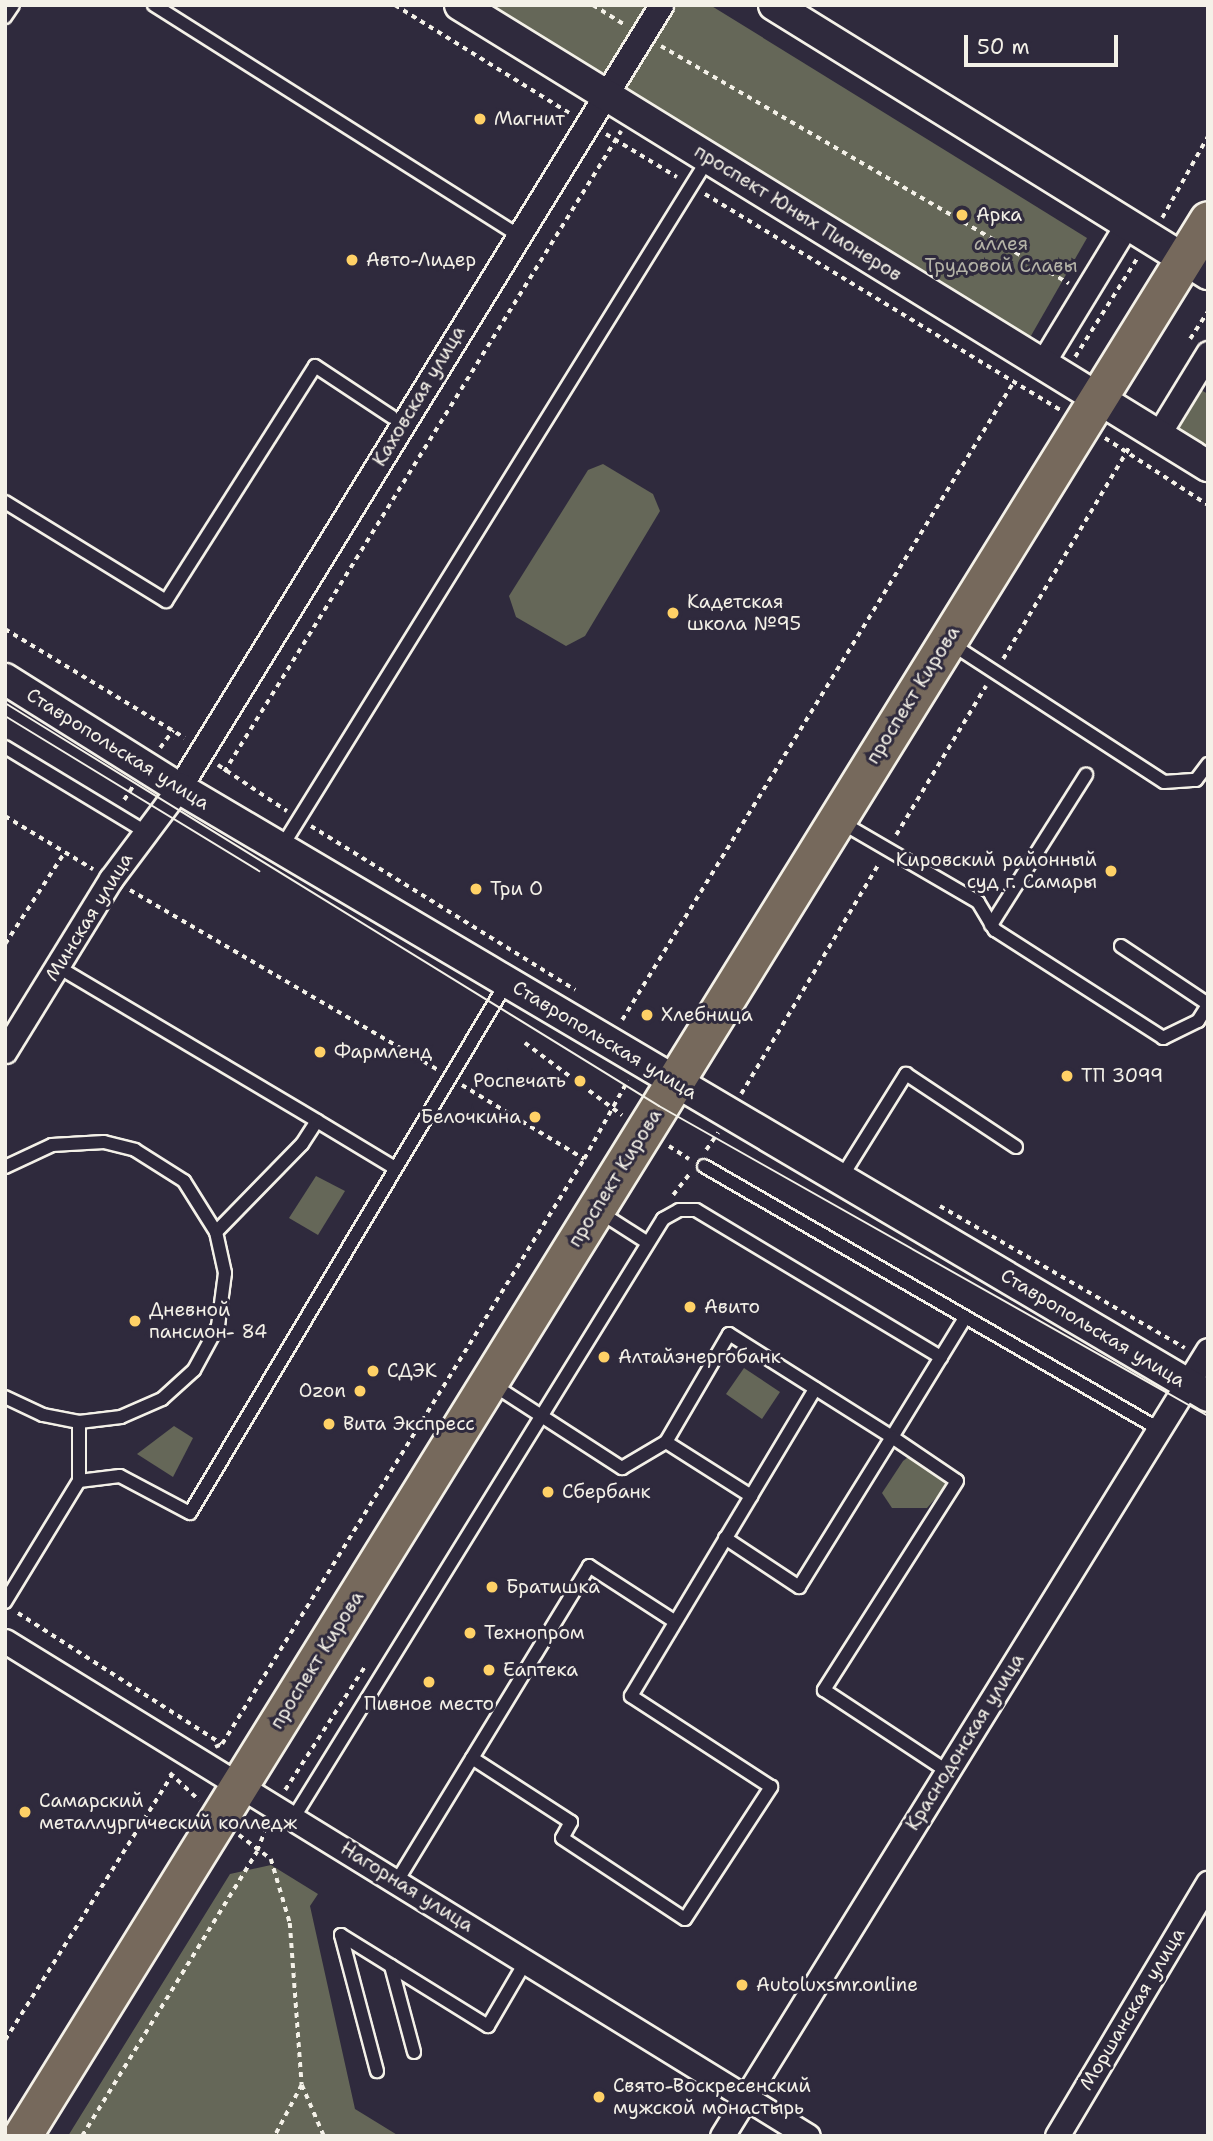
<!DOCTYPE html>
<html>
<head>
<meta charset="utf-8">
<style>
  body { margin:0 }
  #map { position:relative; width:1213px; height:2141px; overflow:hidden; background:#2f2a3d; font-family:"Shantell Sans",sans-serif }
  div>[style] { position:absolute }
  .green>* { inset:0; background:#656758 }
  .path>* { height:3.5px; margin-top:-1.75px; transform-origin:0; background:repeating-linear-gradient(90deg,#f4f1e8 0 5px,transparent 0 10px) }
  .roads { filter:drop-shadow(2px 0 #f4f1e8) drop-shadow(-2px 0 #f4f1e8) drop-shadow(0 2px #f4f1e8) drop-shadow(0 -2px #f4f1e8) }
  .service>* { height:12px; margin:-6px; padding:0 6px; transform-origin:6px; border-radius:6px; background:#2f2a3d }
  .minor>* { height:23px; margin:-11.5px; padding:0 11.5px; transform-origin:11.5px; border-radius:11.5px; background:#2f2a3d }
  .tertiary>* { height:30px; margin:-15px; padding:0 15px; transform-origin:15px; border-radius:15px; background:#2f2a3d }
  .primary>* { height:37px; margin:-18.5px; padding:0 18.5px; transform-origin:18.5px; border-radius:18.5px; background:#76695c }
  .tram>* { height:2px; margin:-1px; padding:0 1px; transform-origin:1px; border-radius:1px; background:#f4f1e8 }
  .dots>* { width:19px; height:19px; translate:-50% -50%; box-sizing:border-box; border:4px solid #2f2a3d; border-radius:50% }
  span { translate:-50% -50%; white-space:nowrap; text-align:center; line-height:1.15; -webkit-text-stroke:6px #2f2a3d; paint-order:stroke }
  .poi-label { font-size:19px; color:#f4f1e8 }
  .left { translate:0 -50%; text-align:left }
  .right { translate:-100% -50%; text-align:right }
  .street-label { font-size:19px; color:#f4f1e8 }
  .park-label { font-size:19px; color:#b4b3a7 }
  .frame { position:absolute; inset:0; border:7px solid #f4f1e8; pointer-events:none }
  .scale { position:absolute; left:964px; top:35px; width:154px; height:32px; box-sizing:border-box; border:4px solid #f4f1e8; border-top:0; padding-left:9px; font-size:21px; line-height:24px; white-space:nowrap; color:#f4f1e8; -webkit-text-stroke:5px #2f2a3d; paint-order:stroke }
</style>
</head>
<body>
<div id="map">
  <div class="green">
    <div style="clip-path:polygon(491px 5px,710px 5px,1087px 238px,1028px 341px)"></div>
    <div style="clip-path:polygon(1201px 390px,1208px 394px,1208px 448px,1176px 429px)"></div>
    <div style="clip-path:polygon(603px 464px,653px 494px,660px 511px,585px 636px,566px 646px,516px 617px,509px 596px,588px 470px)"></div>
    <div style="clip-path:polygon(316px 1176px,345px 1191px,318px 1235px,289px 1218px)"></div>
    <div style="clip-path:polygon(744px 1368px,780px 1392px,762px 1419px,726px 1394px)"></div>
    <div style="clip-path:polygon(174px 1426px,193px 1438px,173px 1477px,137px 1454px)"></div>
    <div style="clip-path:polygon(919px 1449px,939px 1461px,953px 1479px,927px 1508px,892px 1508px,882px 1493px,903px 1461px)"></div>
    <div style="clip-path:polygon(271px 1865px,318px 1894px,310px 1906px,355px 2109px,399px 2136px,68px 2136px,230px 1874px)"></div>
  </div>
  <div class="path">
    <div style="left:395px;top:5px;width:205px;rotate:31.8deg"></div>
    <div style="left:593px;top:5px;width:36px;rotate:32deg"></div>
    <div style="left:661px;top:46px;width:472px;rotate:30.2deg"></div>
    <div style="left:606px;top:134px;width:83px;rotate:31.2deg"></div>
    <div style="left:705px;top:194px;width:416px;rotate:31.3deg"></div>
    <div style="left:1162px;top:218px;width:94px;rotate:-60.7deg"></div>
    <div style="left:1190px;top:339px;width:33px;rotate:-57deg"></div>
    <div style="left:1075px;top:357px;width:118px;rotate:-57.8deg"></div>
    <div style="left:1105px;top:438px;width:123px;rotate:33deg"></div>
    <div style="left:5px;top:629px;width:210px;rotate:31.2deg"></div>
    <div style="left:1003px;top:659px;width:248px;rotate:-59.2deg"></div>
    <div style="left:160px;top:748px;width:22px;rotate:-54deg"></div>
    <div style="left:218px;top:765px;width:83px;rotate:33.7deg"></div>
    <div style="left:224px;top:772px;width:754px;rotate:-58.23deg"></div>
    <div style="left:124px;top:800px;width:17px;rotate:-57deg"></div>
    <div style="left:5px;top:816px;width:103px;rotate:31.1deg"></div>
    <div style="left:311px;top:826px;width:311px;rotate:31.8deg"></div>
    <div style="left:896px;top:835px;width:174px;rotate:-58.9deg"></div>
    <div style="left:130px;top:890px;width:357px;rotate:30.3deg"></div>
    <div style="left:5px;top:944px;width:108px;rotate:-57deg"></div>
    <div style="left:622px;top:1020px;width:747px;rotate:-58.46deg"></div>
    <div style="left:525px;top:1043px;width:121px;rotate:36.6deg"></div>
    <div style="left:462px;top:1085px;width:143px;rotate:31.2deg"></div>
    <div style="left:741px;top:1094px;width:269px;rotate:-59.1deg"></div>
    <div style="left:669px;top:1146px;width:24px;rotate:33deg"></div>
    <div style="left:706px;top:1150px;width:21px;rotate:-55deg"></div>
    <div style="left:673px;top:1195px;width:28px;rotate:-52deg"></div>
    <div style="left:940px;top:1206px;width:283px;rotate:30.1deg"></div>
    <div style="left:18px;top:1613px;width:242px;rotate:32.7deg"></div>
    <div style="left:215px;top:1747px;width:8px;rotate:-23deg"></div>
    <div style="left:222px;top:1744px;width:688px;rotate:-58.25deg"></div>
    <div style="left:584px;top:1159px;width:90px;rotate:-60.9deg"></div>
    <div style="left:170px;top:1773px;width:40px;rotate:43deg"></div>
    <div style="left:285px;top:1790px;width:149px;rotate:-57.1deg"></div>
    <div style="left:239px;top:1835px;width:40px;rotate:37deg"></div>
    <div style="left:271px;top:1859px;width:67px;rotate:73.5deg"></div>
    <div style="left:290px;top:1923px;width:162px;rotate:85.8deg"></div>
    <div style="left:302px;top:2085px;width:58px;rotate:117.9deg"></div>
    <div style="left:5px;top:2040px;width:319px;rotate:-57.8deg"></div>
    <div style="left:302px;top:2085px;width:56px;rotate:66.7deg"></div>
    <div style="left:82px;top:2136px;width:334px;rotate:-58.4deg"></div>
    <div style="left:257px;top:1851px;width:28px;rotate:-69deg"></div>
  </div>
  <div class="roads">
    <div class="service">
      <div style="left:154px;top:5px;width:431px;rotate:32.3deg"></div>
      <div style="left:5px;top:17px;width:14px;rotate:-56deg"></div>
      <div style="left:5px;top:502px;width:189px;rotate:31.6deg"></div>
      <div style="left:166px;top:601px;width:278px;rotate:-57.6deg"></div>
      <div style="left:315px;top:366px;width:92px;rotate:33.5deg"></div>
      <div style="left:950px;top:643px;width:255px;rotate:33deg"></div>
      <div style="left:1164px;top:782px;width:32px;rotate:-4deg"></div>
      <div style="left:1196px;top:780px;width:20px;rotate:-53deg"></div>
      <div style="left:5px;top:747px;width:162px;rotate:31.1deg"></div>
      <div style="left:839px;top:821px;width:161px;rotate:30.2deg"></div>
      <div style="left:978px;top:902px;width:33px;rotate:59deg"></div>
      <div style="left:995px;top:930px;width:200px;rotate:32.7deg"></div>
      <div style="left:1163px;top:1038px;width:39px;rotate:-26deg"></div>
      <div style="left:1198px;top:1021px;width:19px;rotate:-58deg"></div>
      <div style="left:281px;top:848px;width:811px;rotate:-58.21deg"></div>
      <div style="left:991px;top:925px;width:178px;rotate:-57.7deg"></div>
      <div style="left:1121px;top:946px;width:105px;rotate:33.7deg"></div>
      <div style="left:58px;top:967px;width:301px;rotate:30.7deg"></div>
      <div style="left:704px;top:1166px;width:523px;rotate:30.04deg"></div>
      <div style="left:5px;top:1167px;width:52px;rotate:-25.1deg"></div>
      <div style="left:52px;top:1145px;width:52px;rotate:-3.3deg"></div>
      <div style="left:104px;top:1142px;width:32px;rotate:14deg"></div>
      <div style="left:135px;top:1150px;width:58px;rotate:32.3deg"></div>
      <div style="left:184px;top:1181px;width:60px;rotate:57.9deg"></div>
      <div style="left:216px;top:1232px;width:42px;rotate:77.6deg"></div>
      <div style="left:225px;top:1273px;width:53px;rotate:97.5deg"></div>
      <div style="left:218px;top:1326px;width:50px;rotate:118.6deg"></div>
      <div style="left:194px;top:1370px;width:43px;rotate:137.8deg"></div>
      <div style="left:162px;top:1399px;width:45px;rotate:156.3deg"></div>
      <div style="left:121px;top:1417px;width:42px;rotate:173.2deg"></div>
      <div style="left:79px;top:1422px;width:37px;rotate:-169deg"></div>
      <div style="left:43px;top:1415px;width:42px;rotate:-154.7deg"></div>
      <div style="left:841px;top:1178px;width:123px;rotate:-58deg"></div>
      <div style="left:906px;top:1074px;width:132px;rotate:33.6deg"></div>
      <div style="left:598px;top:1211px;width:59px;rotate:32.6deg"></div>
      <div style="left:216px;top:1232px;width:123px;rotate:-45.7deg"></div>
      <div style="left:302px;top:1144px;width:27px;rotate:-57deg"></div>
      <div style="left:317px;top:1121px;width:91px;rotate:31.1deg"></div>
      <div style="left:492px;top:1384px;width:155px;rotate:32.9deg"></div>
      <div style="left:622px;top:1468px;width:51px;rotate:-30.6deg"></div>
      <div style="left:666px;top:1442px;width:125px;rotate:-59.7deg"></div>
      <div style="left:729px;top:1334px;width:193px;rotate:32.3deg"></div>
      <div style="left:892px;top:1437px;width:140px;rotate:-58.5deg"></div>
      <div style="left:666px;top:1442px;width:101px;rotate:32.4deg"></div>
      <div style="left:751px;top:1496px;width:125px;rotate:-59.1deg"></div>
      <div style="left:79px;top:1481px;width:41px;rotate:-7deg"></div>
      <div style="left:120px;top:1476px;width:79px;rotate:27.9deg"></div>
      <div style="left:190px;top:1513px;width:618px;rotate:-59.16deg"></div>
      <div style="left:725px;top:1538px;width:89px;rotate:33.5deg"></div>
      <div style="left:799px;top:1587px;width:176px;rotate:-58.2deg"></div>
      <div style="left:892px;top:1437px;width:78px;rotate:34.1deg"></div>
      <div style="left:957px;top:1481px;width:248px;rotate:122.5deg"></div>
      <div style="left:824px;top:1690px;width:147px;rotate:33.4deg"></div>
      <div style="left:5px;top:1602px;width:142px;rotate:-58.6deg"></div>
      <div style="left:79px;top:1481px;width:59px;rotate:-90deg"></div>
      <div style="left:472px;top:1758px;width:118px;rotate:32.9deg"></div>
      <div style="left:571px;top:1822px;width:18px;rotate:119deg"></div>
      <div style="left:562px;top:1838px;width:147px;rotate:33.4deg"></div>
      <div style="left:685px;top:1919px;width:158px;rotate:-56.9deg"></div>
      <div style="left:771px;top:1787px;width:167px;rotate:-147deg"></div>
      <div style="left:631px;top:1696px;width:233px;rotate:-59deg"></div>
      <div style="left:294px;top:1817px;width:703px;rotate:-58.32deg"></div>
      <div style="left:663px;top:1219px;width:18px;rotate:-29deg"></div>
      <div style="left:679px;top:1210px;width:17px"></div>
      <div style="left:696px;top:1210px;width:286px;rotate:31deg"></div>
      <div style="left:397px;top:1881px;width:369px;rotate:-58.6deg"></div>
      <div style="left:589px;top:1566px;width:101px;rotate:32.9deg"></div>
      <div style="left:341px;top:1935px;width:173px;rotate:31.8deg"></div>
      <div style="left:488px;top:2026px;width:75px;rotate:-59.7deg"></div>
      <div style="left:341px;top:1935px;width:141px;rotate:75.2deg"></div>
      <div style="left:391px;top:1966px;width:89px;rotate:75deg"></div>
    </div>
    <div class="minor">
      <div style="left:1042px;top:364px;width:164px;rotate:-58.7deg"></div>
      <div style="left:1158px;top:435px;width:96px;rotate:-58.6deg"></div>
      <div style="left:5px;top:1051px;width:202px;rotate:-58.4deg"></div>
      <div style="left:111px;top:879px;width:114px;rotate:-53.2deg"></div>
      <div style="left:179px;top:788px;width:919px;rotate:-58.38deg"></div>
      <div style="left:5px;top:1641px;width:943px;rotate:31.65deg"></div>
      <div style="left:722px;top:2136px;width:924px;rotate:-58.27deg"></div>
      <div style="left:1057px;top:2136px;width:295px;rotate:-59.2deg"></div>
    </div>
    <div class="tertiary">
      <div style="left:460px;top:5px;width:879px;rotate:31.65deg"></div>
      <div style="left:774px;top:5px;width:511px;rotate:31.79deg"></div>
      <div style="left:5px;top:679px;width:205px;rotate:32.1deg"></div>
      <div style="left:179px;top:788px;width:1195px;rotate:30.58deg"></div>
    </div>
    <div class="primary">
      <div style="left:22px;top:2136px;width:2253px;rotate:-58.24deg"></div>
    </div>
  </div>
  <div class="tram">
    <div style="left:5px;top:703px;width:768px;rotate:31.64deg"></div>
    <div style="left:659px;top:1106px;width:630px;rotate:29.45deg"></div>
    <div style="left:5px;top:716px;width:298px;rotate:31.4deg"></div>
  </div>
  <div class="dots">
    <div style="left:480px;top:119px;background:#ffd166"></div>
    <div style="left:962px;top:215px;background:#ffd166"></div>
    <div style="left:352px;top:260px;background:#ffd166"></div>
    <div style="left:673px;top:613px;background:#ffd166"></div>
    <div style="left:1111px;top:871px;background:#ffd166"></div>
    <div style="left:476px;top:889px;background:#ffd166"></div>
    <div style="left:647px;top:1015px;background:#ffd166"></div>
    <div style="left:320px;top:1052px;background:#ffd166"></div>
    <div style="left:1067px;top:1076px;background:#ffd166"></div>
    <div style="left:580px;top:1081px;background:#ffd166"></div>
    <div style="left:535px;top:1117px;background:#ffd166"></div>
    <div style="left:690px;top:1307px;background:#ffd166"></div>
    <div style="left:135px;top:1321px;background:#ffd166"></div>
    <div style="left:604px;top:1357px;background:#ffd166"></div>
    <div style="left:373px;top:1371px;background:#ffd166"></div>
    <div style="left:360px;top:1391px;background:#ffd166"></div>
    <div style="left:329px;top:1424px;background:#ffd166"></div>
    <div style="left:548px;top:1492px;background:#ffd166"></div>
    <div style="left:492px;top:1587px;background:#ffd166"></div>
    <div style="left:470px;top:1633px;background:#ffd166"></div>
    <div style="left:489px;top:1670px;background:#ffd166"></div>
    <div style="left:429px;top:1682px;background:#ffd166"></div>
    <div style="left:25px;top:1812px;background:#ffd166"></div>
    <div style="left:742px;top:1985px;background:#ffd166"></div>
    <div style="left:599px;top:2097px;background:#ffd166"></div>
  </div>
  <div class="poi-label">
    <span class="left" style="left:494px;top:119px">Магнит</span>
    <span class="left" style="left:976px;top:215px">Арка</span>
    <span class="left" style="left:366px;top:260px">Авто-Лидер</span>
    <span class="left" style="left:687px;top:613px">Кадетская<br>школа №95</span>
    <span class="right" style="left:1097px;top:871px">Кировский районный<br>суд г. Самары</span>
    <span class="left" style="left:490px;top:889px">Три О</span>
    <span class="left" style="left:661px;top:1015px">Хлебница</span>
    <span class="left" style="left:334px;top:1052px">Фармленд</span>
    <span class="left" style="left:1081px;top:1076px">ТП 3099</span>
    <span class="right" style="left:566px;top:1081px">Роспечать</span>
    <span class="right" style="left:521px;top:1117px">Белочкина</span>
    <span class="left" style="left:704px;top:1307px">Авито</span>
    <span class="left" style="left:149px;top:1321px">Дневной<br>пансион- 84</span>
    <span class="left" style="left:618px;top:1357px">Алтайэнергобанк</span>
    <span class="left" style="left:387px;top:1371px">СДЭК</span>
    <span class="right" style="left:346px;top:1391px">Ozon</span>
    <span class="left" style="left:343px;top:1424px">Вита Экспресс</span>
    <span class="left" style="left:562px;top:1492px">Сбербанк</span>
    <span class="left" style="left:506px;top:1587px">Братишка</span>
    <span class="left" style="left:484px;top:1633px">Технопром</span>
    <span class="left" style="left:503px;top:1670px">Еаптека</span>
    <span style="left:429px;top:1704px">Пивное место</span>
    <span class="left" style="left:39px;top:1812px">Самарский<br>металлургический колледж</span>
    <span class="left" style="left:756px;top:1985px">Autoluxsmr.online</span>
    <span class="left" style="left:613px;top:2097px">Свято-Воскресенский<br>мужской монастырь</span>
  </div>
  <div class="street-label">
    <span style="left:798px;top:213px;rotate:32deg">проспект Юных Пионеров</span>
    <span style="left:419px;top:396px;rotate:-59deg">Каховская улица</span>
    <span style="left:913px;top:695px;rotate:-58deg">проспект Кирова</span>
    <span style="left:118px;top:749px;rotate:32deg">Ставропольская улица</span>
    <span style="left:89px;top:917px;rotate:-58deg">Минская улица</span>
    <span style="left:605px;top:1040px;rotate:31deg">Ставропольская улица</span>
    <span style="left:615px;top:1178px;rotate:-58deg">проспект Кирова</span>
    <span style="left:1093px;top:1328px;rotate:31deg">Ставропольская улица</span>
    <span style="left:317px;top:1660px;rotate:-58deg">проспект Кирова</span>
    <span style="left:965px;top:1742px;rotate:-58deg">Краснодонская улица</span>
    <span style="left:407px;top:1887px;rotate:32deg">Нагорная улица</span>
    <span style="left:1132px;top:2009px;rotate:-59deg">Моршанская улица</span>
  </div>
  <div class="park-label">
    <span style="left:1001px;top:255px">аллея<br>Трудовой Славы</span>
  </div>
  <div class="frame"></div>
  <div class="scale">50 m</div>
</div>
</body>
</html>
